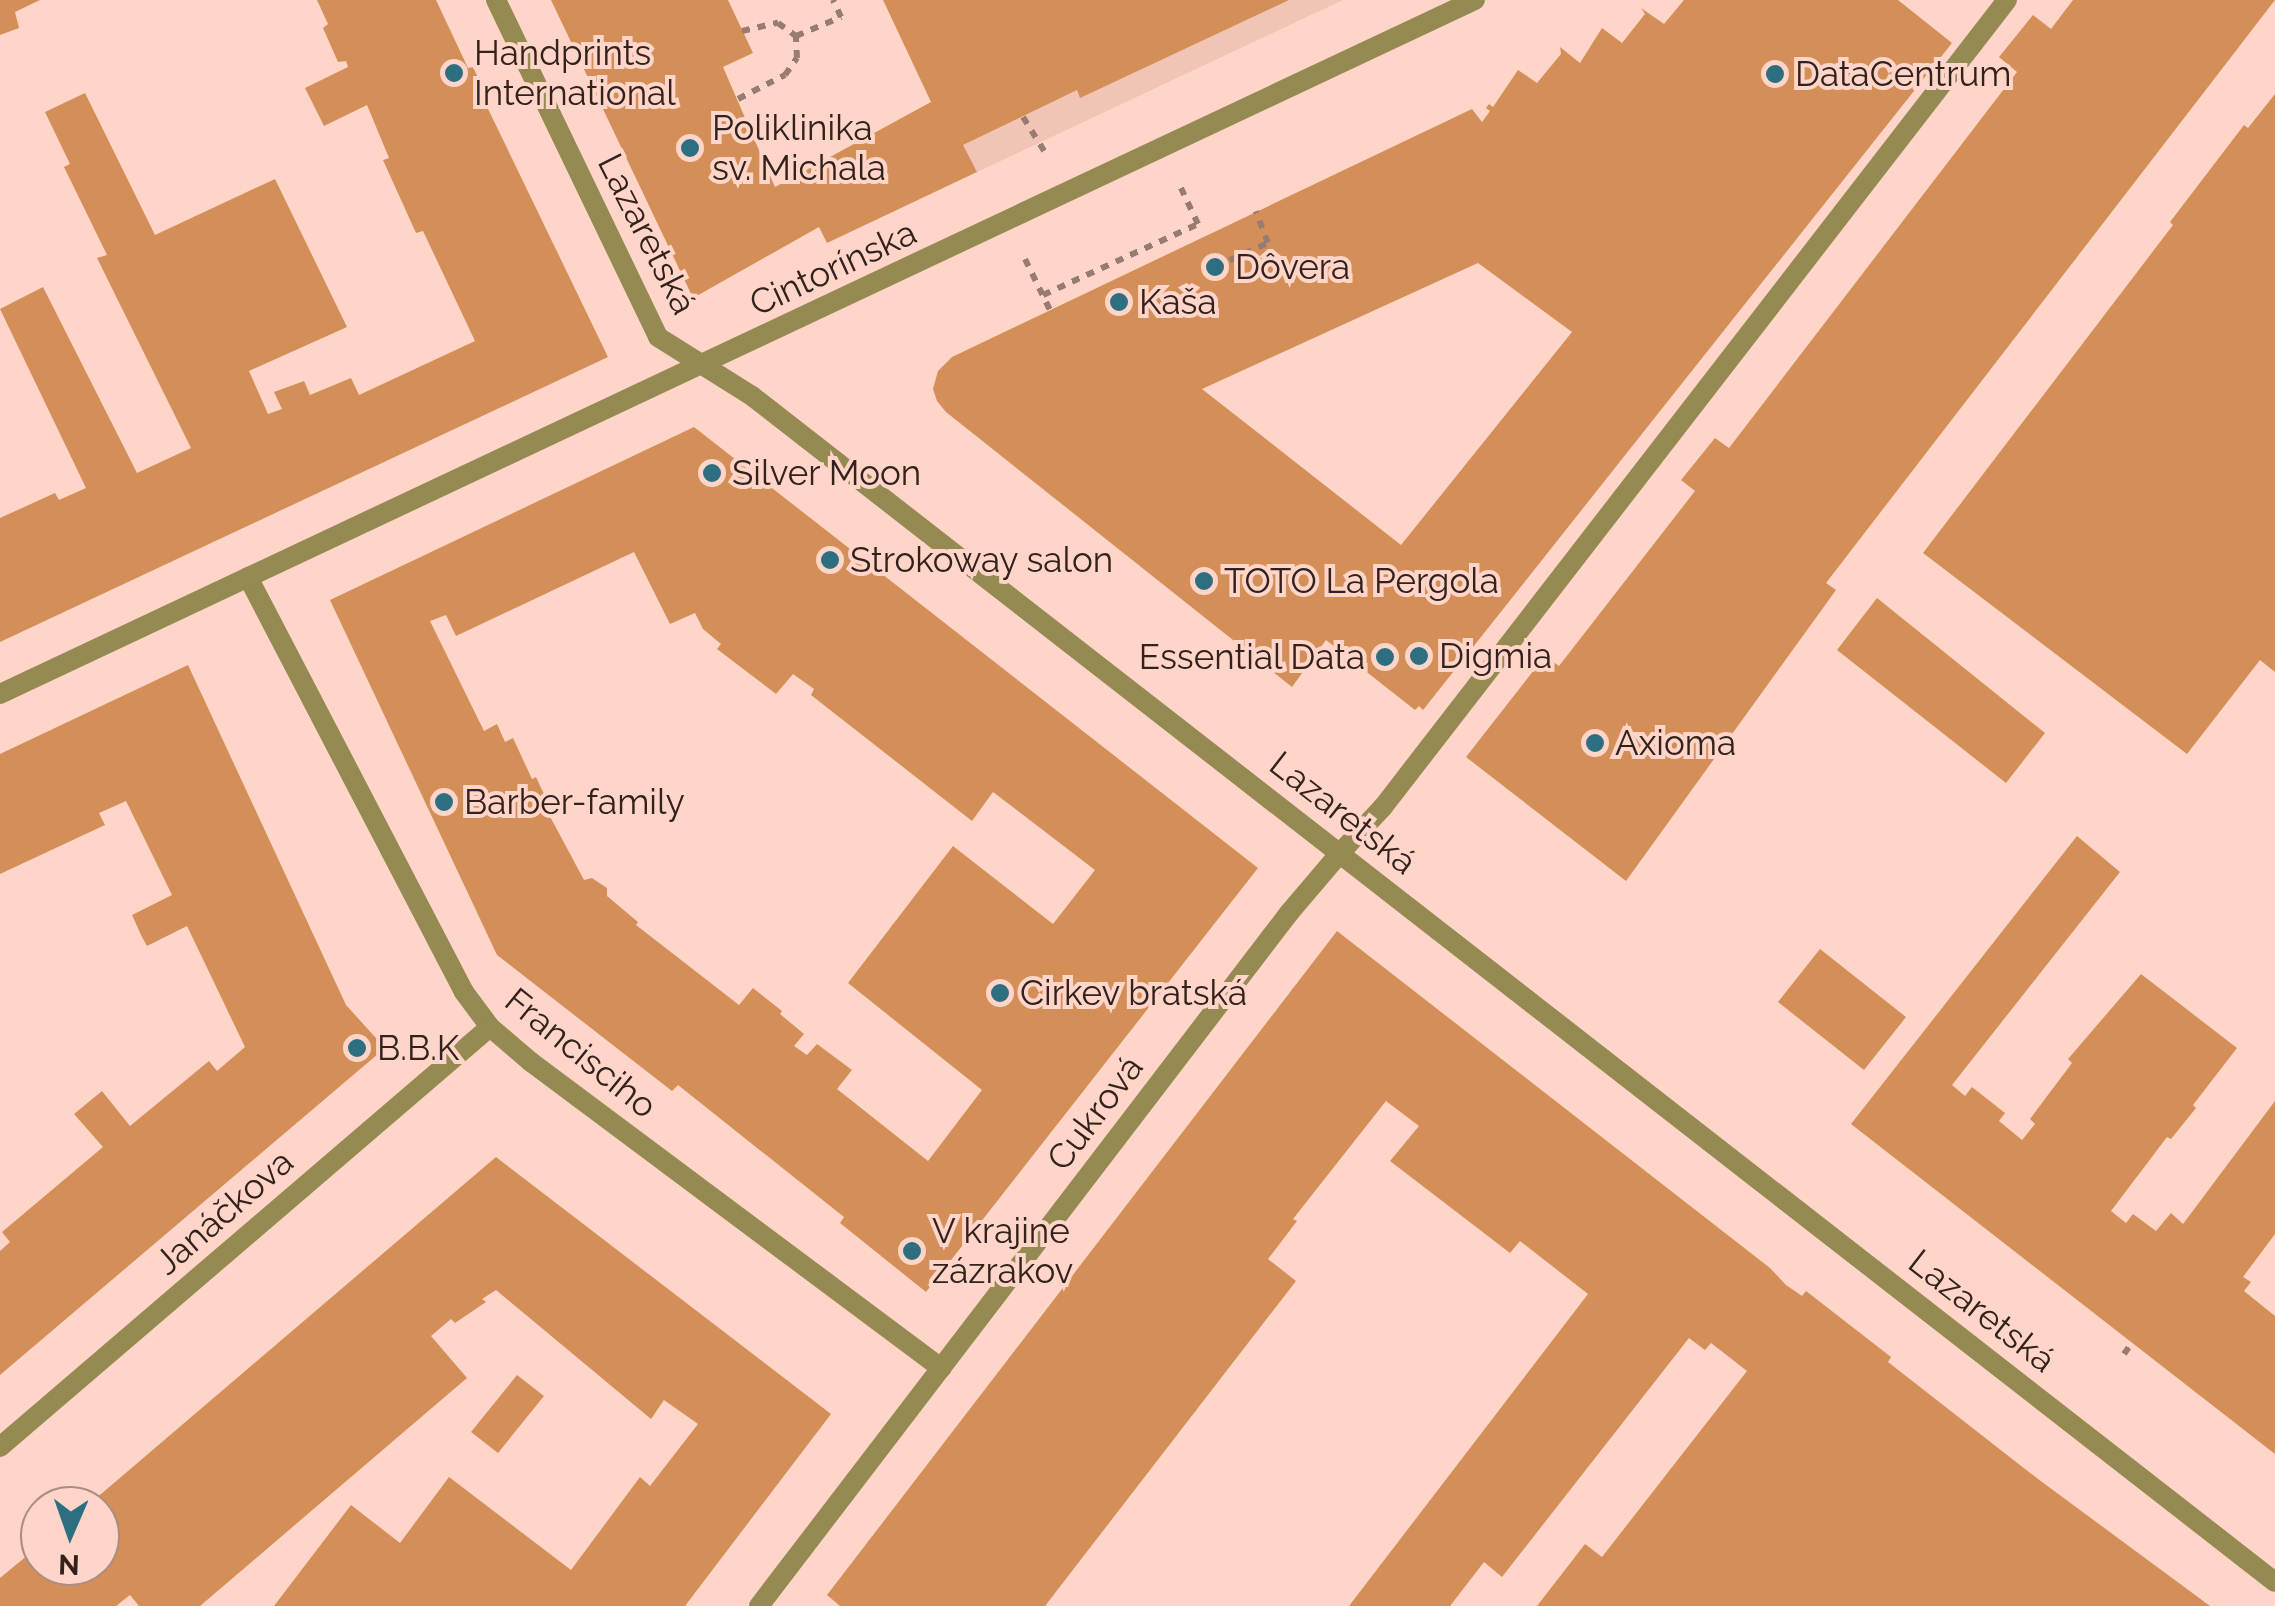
<!DOCTYPE html>
<html>
<head>
<meta charset="utf-8">
<style>
  body { margin:0 }
  #map { position:relative; width:2275px; height:1606px; overflow:hidden; background:#fed5c8; font-family:Raleway,sans-serif }
  div>[style] { position:absolute }
  .built>* { inset:0; background:#f2c4b6 }
  .building>* { inset:0; background:#d48f58 }
  .path>* { height:6px; margin-top:-3px; transform-origin:0; background:repeating-linear-gradient(90deg,#987b71 0 8px,transparent 0 16px) }
  .pedestrian>* { height:20px; margin:-10px; padding:0 10px; transform-origin:10px; border-radius:10px; background:#958a52 }
  .minor>* { height:20px; margin:-10px; padding:0 10px; transform-origin:10px; border-radius:10px; background:#958a52 }
  .dots>* { width:28px; height:28px; translate:-50% -50%; box-sizing:border-box; border:5px solid #fed5c8; border-radius:50% }
  span { translate:-50% -50%; white-space:nowrap; text-align:center; line-height:1.15; -webkit-text-stroke:8px #fed5c8; paint-order:stroke }
  .poi-label { font-size:35px; color:#33211b }
  .left { translate:0 -50%; text-align:left }
  .right { translate:-100% -50%; text-align:right }
  .street-label { font-size:35px; color:#33211b }
  .north { position:absolute; left:20px; top:1486px; width:100px; height:100px; box-sizing:border-box; background:#fed5c8; border:2px solid #ad8d83; border-radius:50%; rotate:182deg; font-size:28px; font-weight:700; line-height:40px; text-align:center; color:#33211b }
  .north::after { content:''; display:block; margin:auto; width:35px; height:45px; background:#2d6f81; clip-path:polygon(50% 0,100% 100%,50% 72%,0 100%) }
</style>
</head>
<body>
<div id="map">
  <div class="built">
    <div style="clip-path:polygon(883px 0,1343px 0,977px 172px)"></div>
  </div>
  <div class="building">
    <div style="clip-path:polygon(0 0,40px 0,15px 12px,19px 28px,0 35px)"></div>
    <div style="clip-path:polygon(317px 0,436px 0,468px 68px,473px 67px,479px 80px,475px 82px,608px 357px,0 642px,0 518px,55px 493px,59px 500px,86px 488px,0 309px,43px 287px,137px 473px,191px 448px,97px 258px,107px 255px,64px 167px,70px 164px,45px 112px,85px 93px,155px 235px,275px 179px,347px 327px,249px 371px,268px 414px,282px 409px,274px 392px,304px 381px,310px 395px,351px 378px,359px 395px,475px 341px,423px 231px,416px 233px,383px 160px,389px 158px,367px 105px,324px 126px,305px 88px,348px 67px,346px 61px,338px 62px,323px 28px,328px 24px)"></div>
    <div style="clip-path:polygon(551px 0,728px 0,753px 53px,723px 67px,775px 187px,931px 102px,883px 0,1289px 0,1080px 98px,1077px 90px,963px 145px,977px 172px,827px 243px,819px 227px,693px 298px)"></div>
    <div style="clip-path:polygon(evenodd,1684px 0,1898px 0,1952px 43px,1423px 710px,1419px 706px,1415px 710px,1326px 640px,1292px 687px,946px 412px,937px 401px,933px 389px,938px 371px,952px 357px,1472px 109px,1482px 122px,1490px 111px,1486px 108px,1489px 104px,1493px 107px,1518px 70px,1537px 83px,1561px 54px,1560px 47px,1580px 63px,1602px 28px,1622px 43px,1645px 14px,1641px 8px,1664px 24px,1684px 0,1478px 263px,1572px 332px,1401px 545px,1202px 389px,1478px 263px)"></div>
    <div style="clip-path:polygon(2073px 0,2275px 0,1826px 583px,1836px 590px,1626px 881px,1466px 757px,1545px 656px,1559px 666px,1695px 491px,1681px 480px,1715px 438px,1729px 448px,2017px 72px,1999px 57px,2033px 15px,2051px 29px)"></div>
    <div style="clip-path:polygon(2275px 94px,2275px 672px,2260px 660px,2187px 754px,1923px 553px,2173px 225px,2170px 222px,2244px 125px,2248px 128px)"></div>
    <div style="clip-path:polygon(evenodd,694px 427px,1258px 868px,926px 1292px,840px 1223px,844px 1217px,678px 1085px,672px 1091px,497px 955px,330px 600px,694px 427px,634px 552px,670px 624px,695px 613px,703px 629px,721px 644px,717px 649px,776px 694px,793px 674px,814px 689px,811px 695px,972px 821px,993px 792px,1095px 870px,1053px 924px,953px 846px,848px 983px,982px 1090px,928px 1161px,837px 1089px,852px 1070px,817px 1044px,807px 1055px,794px 1046px,804px 1034px,780px 1014px,782px 1011px,753px 988px,739px 1005px,636px 925px,638px 922px,607px 896px,607px 888px,592px 878px,584px 880px,546px 809px,550px 807px,536px 777px,532px 779px,513px 738px,505px 742px,497px 724px,484px 731px,430px 621px,446px 615px,456px 636px,634px 552px)"></div>
    <div style="clip-path:polygon(1877px 598px,2045px 733px,2006px 783px,1837px 650px)"></div>
    <div style="clip-path:polygon(188px 665px,346px 1005px,385px 1048px,0 1375px,0 1251px,10px 1242px,2px 1232px,103px 1147px,74px 1114px,102px 1091px,130px 1126px,209px 1061px,217px 1071px,245px 1047px,187px 926px,147px 946px,142px 937px,132px 915px,172px 895px,126px 801px,99px 813px,105px 825px,0 874px,0 754px)"></div>
    <div style="clip-path:polygon(2077px 836px,2120px 872px,1952px 1085px,1965px 1096px,1972px 1087px,2005px 1113px,1999px 1121px,2022px 1140px,2035px 1124px,2030px 1119px,2072px 1063px,2068px 1059px,2141px 974px,2237px 1048px,2193px 1105px,2196px 1108px,2171px 1139px,2167px 1137px,2111px 1211px,2126px 1223px,2133px 1214px,2156px 1231px,2171px 1213px,2183px 1224px,2275px 1101px,2275px 1234px,2243px 1277px,2251px 1282px,2244px 1291px,2275px 1316px,2275px 1454px,1851px 1124px)"></div>
    <div style="clip-path:polygon(1337px 931px,1770px 1268px,1786px 1285px,1802px 1296px,1806px 1291px,1891px 1357px,1888px 1362px,2038px 1479px,2210px 1606px,1537px 1606px,1585px 1544px,1602px 1557px,1747px 1371px,1711px 1343px,1705px 1350px,1689px 1338px,1502px 1577px,1484px 1562px,1450px 1606px,1349px 1606px,1588px 1294px,1520px 1241px,1510px 1253px,1390px 1161px,1419px 1126px,1386px 1101px,1293px 1219px,1297px 1221px,1268px 1259px,1296px 1281px,1045px 1606px,840px 1606px,827px 1595px)"></div>
    <div style="clip-path:polygon(1820px 949px,1906px 1017px,1864px 1070px,1778px 1002px)"></div>
    <div style="clip-path:polygon(496px 1157px,831px 1414px,685px 1606px,274px 1606px,351px 1505px,400px 1543px,449px 1477px,571px 1570px,640px 1477px,650px 1486px,698px 1424px,664px 1400px,651px 1419px,496px 1290px,482px 1299px,486px 1302px,455px 1323px,451px 1319px,431px 1336px,467px 1378px,200px 1606px,139px 1606px,130px 1595px,116px 1606px,0 1606px,0 1578px,40px 1545px,40px 1566px,100px 1566px,100px 1506px,87px 1506px)"></div>
    <div style="clip-path:polygon(517px 1375px,544px 1396px,498px 1453px,471px 1432px)"></div>
  </div>
  <div class="path">
    <div style="left:742px;top:31px;width:37px;rotate:-13deg"></div>
    <div style="left:778px;top:23px;width:22px;rotate:36deg"></div>
    <div style="left:796px;top:36px;width:49px;rotate:-22.9deg"></div>
    <div style="left:841px;top:17px;width:19px;rotate:-115deg"></div>
    <div style="left:738px;top:99px;width:53px;rotate:-27.1deg"></div>
    <div style="left:785px;top:75px;width:21px;rotate:-55deg"></div>
    <div style="left:797px;top:58px;width:22px;rotate:-93deg"></div>
    <div style="left:1023px;top:117px;width:44px;rotate:58.1deg"></div>
    <div style="left:1025px;top:259px;width:57px;rotate:63.9deg"></div>
    <div style="left:1215px;top:267px;width:58px;rotate:-24.4deg"></div>
    <div style="left:1268px;top:243px;width:34px;rotate:-111deg"></div>
    <div style="left:1043px;top:295px;width:170px;rotate:-24.6deg"></div>
    <div style="left:1198px;top:224px;width:42px;rotate:-115.3deg"></div>
    <div style="left:2124px;top:1354px;width:12px;rotate:-55deg"></div>
  </div>
  <div class="pedestrian">
    <div style="left:1341px;top:852px;width:62px;rotate:-47deg"></div>
    <div style="left:1383px;top:807px;width:1020px;rotate:-52.29deg"></div>
  </div>
  <div class="minor">
    <div style="left:496px;top:0;width:374px;rotate:64.3deg"></div>
    <div style="left:658px;top:337px;width:111px;rotate:32.1deg"></div>
    <div style="left:752px;top:396px;width:1930px;rotate:37.91deg"></div>
    <div style="left:248px;top:577px;width:468px;rotate:62.5deg"></div>
    <div style="left:464px;top:992px;width:44px;rotate:53.4deg"></div>
    <div style="left:490px;top:1027px;width:54px;rotate:40.5deg"></div>
    <div style="left:531px;top:1062px;width:512px;rotate:36.74deg"></div>
    <div style="left:0;top:694px;width:1630px;rotate:-25.2deg"></div>
    <div style="left:0;top:1447px;width:645px;rotate:-40.6deg"></div>
    <div style="left:759px;top:1606px;width:872px;rotate:-52.59deg"></div>
    <div style="left:1289px;top:913px;width:80px;rotate:-49.6deg"></div>
  </div>
  <div class="dots">
    <div style="left:454px;top:73px;background:#2d6f81"></div>
    <div style="left:1775px;top:74px;background:#2d6f81"></div>
    <div style="left:690px;top:148px;background:#2d6f81"></div>
    <div style="left:1215px;top:267px;background:#2d6f81"></div>
    <div style="left:1119px;top:302px;background:#2d6f81"></div>
    <div style="left:712px;top:473px;background:#2d6f81"></div>
    <div style="left:830px;top:560px;background:#2d6f81"></div>
    <div style="left:1204px;top:581px;background:#2d6f81"></div>
    <div style="left:1419px;top:656px;background:#2d6f81"></div>
    <div style="left:1385px;top:657px;background:#2d6f81"></div>
    <div style="left:1595px;top:743px;background:#2d6f81"></div>
    <div style="left:444px;top:802px;background:#2d6f81"></div>
    <div style="left:1000px;top:993px;background:#2d6f81"></div>
    <div style="left:357px;top:1048px;background:#2d6f81"></div>
    <div style="left:912px;top:1251px;background:#2d6f81"></div>
  </div>
  <div class="poi-label">
    <span class="left" style="left:474px;top:73px">Handprints<br>International</span>
    <span class="left" style="left:1795px;top:74px">DataCentrum</span>
    <span class="left" style="left:712px;top:148px">Poliklinika<br>sv. Michala</span>
    <span class="left" style="left:1235px;top:267px">Dôvera</span>
    <span class="left" style="left:1139px;top:302px">Kaša</span>
    <span class="left" style="left:732px;top:473px">Silver Moon</span>
    <span class="left" style="left:850px;top:560px">Strokoway salon</span>
    <span class="left" style="left:1224px;top:581px">TOTO La Pergola</span>
    <span class="left" style="left:1439px;top:656px">Digmia</span>
    <span class="right" style="left:1365px;top:657px">Essential Data</span>
    <span class="left" style="left:1615px;top:743px">Axioma</span>
    <span class="left" style="left:464px;top:802px">Barber-family</span>
    <span class="left" style="left:1020px;top:993px">Cirkev bratská</span>
    <span class="left" style="left:377px;top:1048px">B.B.K</span>
    <span class="left" style="left:932px;top:1251px">V krajine<br>zázrakov</span>
  </div>
  <div class="street-label">
    <span style="left:647px;top:234px;rotate:63deg">Lazaretská</span>
    <span style="left:833px;top:268px;rotate:-25deg">Cintorínska</span>
    <span style="left:1343px;top:813px;rotate:38deg">Lazaretská</span>
    <span style="left:581px;top:1053px;rotate:39deg">Francisciho</span>
    <span style="left:1095px;top:1113px;rotate:-53deg">Cukrová</span>
    <span style="left:224px;top:1212px;rotate:-41deg">Janáčkova</span>
    <span style="left:1982px;top:1311px;rotate:38deg">Lazaretská</span>
  </div>
  <div class="north">N</div>
</div>
</body>
</html>
